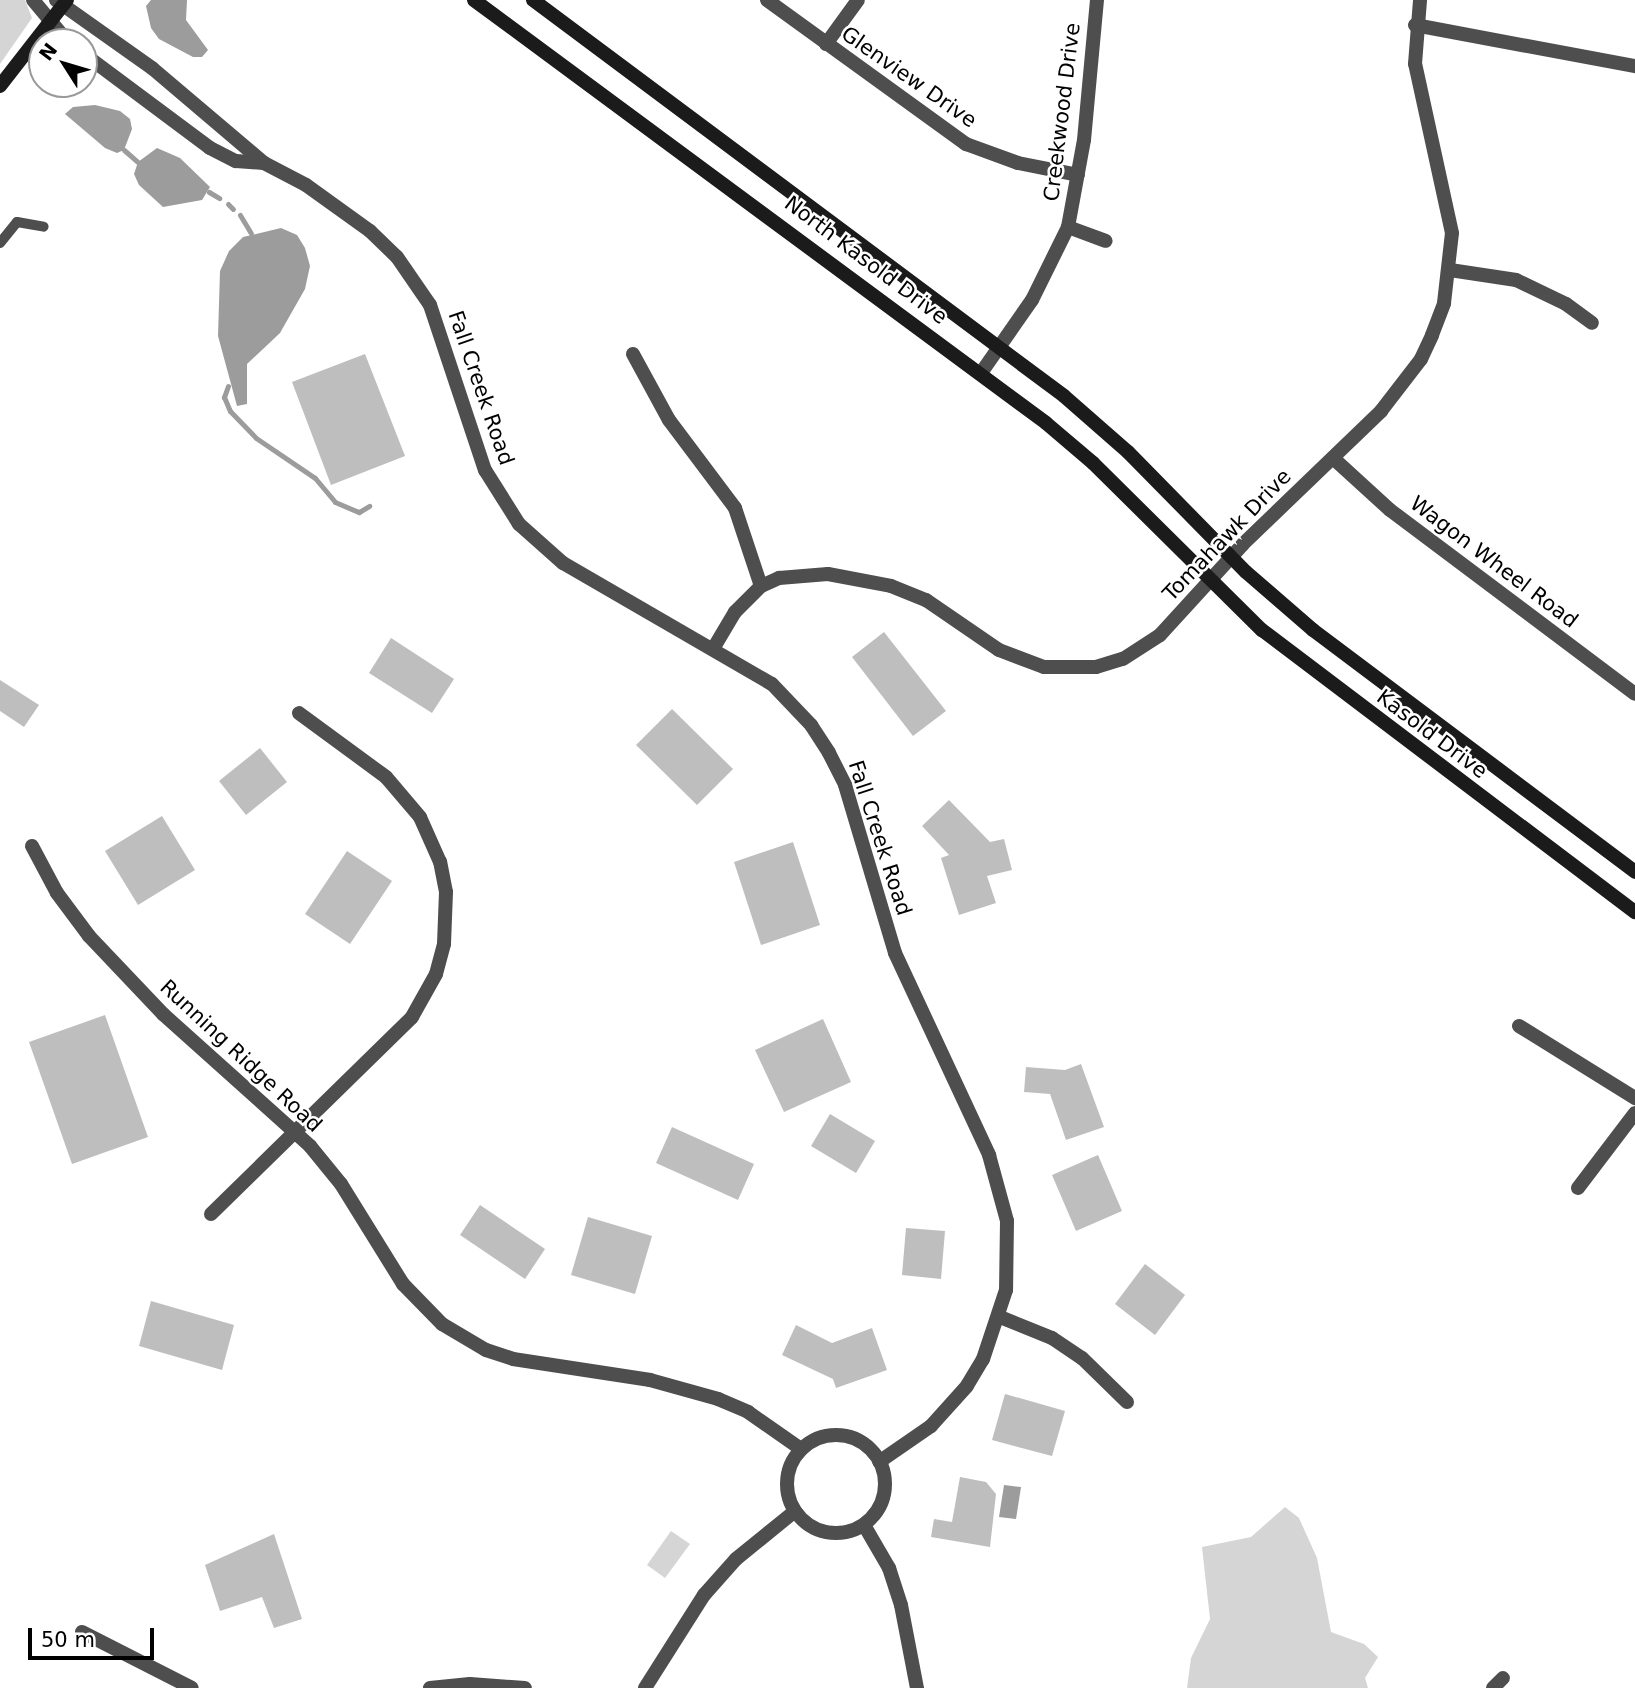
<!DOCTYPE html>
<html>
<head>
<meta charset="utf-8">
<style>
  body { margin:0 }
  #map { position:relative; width:1635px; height:1688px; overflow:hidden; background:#fff; font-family:"DejaVu Sans",sans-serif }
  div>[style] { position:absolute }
  .green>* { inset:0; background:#d5d5d5 }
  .water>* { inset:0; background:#9c9c9c }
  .stream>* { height:5px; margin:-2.5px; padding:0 2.5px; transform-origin:2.5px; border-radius:2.5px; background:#9c9c9c }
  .building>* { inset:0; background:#bebebe }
  .lane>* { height:10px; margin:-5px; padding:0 5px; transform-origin:5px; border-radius:5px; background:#4e4e4e }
  .street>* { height:14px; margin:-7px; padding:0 7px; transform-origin:7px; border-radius:7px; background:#4e4e4e }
  .street>.ring { margin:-7px; padding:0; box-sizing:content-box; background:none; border:14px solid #4e4e4e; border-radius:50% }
  .secondary>* { height:14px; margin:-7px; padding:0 7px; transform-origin:7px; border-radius:7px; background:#1b1b1b }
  span { translate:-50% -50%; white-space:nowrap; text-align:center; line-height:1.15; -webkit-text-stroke:5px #fff; paint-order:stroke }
  .street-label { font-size:21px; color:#000 }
  .north { position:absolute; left:28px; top:28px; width:70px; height:70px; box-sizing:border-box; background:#fff; border:2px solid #999; border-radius:50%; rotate:307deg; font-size:19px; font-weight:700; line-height:28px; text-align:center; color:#000 }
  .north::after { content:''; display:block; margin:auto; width:24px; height:32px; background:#000; clip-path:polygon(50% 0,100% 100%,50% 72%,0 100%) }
  .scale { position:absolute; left:28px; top:1628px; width:126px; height:32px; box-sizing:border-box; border:4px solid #000; border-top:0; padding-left:9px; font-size:21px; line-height:24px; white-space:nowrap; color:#000; -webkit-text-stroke:5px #fff; paint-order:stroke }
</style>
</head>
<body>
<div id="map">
  <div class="green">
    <div style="clip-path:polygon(0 0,25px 0,32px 18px,0 64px)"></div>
    <div style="clip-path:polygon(1285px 1507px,1299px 1518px,1317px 1558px,1331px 1632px,1364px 1644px,1378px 1657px,1365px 1678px,1368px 1688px,1187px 1688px,1191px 1658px,1210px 1619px,1202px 1547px,1251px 1537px)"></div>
    <div style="clip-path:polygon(671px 1531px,690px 1544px,665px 1578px,647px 1565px)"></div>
  </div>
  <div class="water">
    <div style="clip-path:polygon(151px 0,187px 0,186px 20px,208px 50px,202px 57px,193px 57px,159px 39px,151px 28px,146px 6px)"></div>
    <div style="clip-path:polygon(95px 105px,120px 111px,130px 119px,132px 129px,124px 150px,117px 153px,105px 148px,65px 114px,73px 107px)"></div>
    <div style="clip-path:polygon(157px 148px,180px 158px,210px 187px,202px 200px,163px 207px,139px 185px,134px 174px,138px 162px)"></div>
    <div style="clip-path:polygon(281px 228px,297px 235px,305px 248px,310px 266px,305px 289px,280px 333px,247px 364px,247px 404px,237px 406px,218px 336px,220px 271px,229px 251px,243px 237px)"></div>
    <div style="clip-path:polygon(1004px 1485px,1021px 1487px,1016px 1519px,999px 1517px)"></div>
  </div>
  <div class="stream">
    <div style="left:124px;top:150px;width:18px;rotate:41deg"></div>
    <div style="left:209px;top:192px;width:12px;rotate:31deg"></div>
    <div style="left:228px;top:204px;width:7px;rotate:45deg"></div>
    <div style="left:240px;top:215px;width:21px;rotate:59deg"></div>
    <div style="left:228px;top:386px;width:12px;rotate:110deg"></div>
    <div style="left:224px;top:397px;width:15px;rotate:67deg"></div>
    <div style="left:230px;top:411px;width:37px;rotate:46deg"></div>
    <div style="left:256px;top:438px;width:71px;rotate:34.1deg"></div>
    <div style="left:315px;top:478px;width:31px;rotate:50deg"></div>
    <div style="left:335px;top:502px;width:26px;rotate:23deg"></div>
    <div style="left:359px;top:512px;width:12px;rotate:-31deg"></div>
  </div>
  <div class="building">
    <div style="clip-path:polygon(365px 354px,405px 456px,331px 485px,292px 382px)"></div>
    <div style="clip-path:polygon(884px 632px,946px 711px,913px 736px,852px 657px)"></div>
    <div style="clip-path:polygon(391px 638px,454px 679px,432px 713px,369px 673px)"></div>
    <div style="clip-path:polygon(0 680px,39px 705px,24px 727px,0 711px)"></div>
    <div style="clip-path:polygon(672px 709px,733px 769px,697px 805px,636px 745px)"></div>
    <div style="clip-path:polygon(260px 748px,287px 782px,246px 815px,219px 781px)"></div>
    <div style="clip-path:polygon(949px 800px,990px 842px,1004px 839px,1012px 870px,987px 876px,996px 903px,959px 915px,941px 858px,949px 855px,922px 826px)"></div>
    <div style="clip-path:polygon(162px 816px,195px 870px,138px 905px,105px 851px)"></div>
    <div style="clip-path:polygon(793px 842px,820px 925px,761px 945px,734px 862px)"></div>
    <div style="clip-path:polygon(347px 851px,392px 881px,350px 944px,305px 914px)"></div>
    <div style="clip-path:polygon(105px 1015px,148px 1137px,72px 1164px,29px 1042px)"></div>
    <div style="clip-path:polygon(823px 1019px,851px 1082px,784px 1112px,755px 1050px)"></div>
    <div style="clip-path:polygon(1081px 1064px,1104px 1127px,1066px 1140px,1050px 1094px,1024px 1092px,1026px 1067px,1065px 1070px)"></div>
    <div style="clip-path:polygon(830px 1114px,875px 1141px,856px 1173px,811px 1146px)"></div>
    <div style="clip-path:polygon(672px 1127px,754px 1164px,738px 1200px,656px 1163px)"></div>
    <div style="clip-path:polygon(1098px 1155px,1122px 1211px,1076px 1231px,1052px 1175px)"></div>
    <div style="clip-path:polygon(480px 1205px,545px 1249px,525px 1279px,460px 1235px)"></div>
    <div style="clip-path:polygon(588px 1217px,652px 1236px,635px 1294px,571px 1275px)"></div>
    <div style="clip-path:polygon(906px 1228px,945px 1231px,941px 1279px,902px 1275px)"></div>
    <div style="clip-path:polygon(1145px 1264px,1185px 1295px,1155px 1335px,1115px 1304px)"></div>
    <div style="clip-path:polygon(151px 1301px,234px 1325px,222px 1370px,139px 1346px)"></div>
    <div style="clip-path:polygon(796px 1325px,832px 1343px,872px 1328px,887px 1370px,836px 1388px,833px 1379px,782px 1355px)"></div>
    <div style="clip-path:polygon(1005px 1394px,1065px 1411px,1052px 1456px,992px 1440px)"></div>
    <div style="clip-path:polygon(960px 1477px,986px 1482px,996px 1494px,990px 1547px,931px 1537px,934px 1519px,952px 1522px)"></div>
    <div style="clip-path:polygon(274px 1534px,302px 1619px,274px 1628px,262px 1597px,220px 1611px,205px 1565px)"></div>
  </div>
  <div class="lane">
    <div style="left:0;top:243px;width:27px;rotate:-51deg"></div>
    <div style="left:17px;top:222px;width:27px;rotate:10deg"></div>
  </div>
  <div class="street">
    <div style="left:33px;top:0;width:55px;rotate:50.2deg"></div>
    <div style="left:56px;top:0;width:118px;rotate:35.3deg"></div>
    <div style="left:152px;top:68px;width:147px;rotate:40.3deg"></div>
    <div style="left:264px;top:163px;width:47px;rotate:27.6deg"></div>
    <div style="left:306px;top:185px;width:79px;rotate:35.7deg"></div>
    <div style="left:370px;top:231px;width:37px;rotate:44deg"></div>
    <div style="left:397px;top:257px;width:58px;rotate:55.5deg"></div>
    <div style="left:430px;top:305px;width:174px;rotate:71.6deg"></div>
    <div style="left:485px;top:470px;width:64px;rotate:57.8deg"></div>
    <div style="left:519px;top:524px;width:59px;rotate:41.6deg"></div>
    <div style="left:563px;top:563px;width:241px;rotate:30.1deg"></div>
    <div style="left:772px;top:684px;width:57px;rotate:46.4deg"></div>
    <div style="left:811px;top:725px;width:33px;rotate:57deg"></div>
    <div style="left:829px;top:753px;width:36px;rotate:63deg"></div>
    <div style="left:845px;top:785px;width:175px;rotate:73.4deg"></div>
    <div style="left:895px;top:953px;width:223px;rotate:65deg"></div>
    <div style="left:989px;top:1155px;width:68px;rotate:74.7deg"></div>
    <div style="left:1007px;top:1221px;width:69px;rotate:90.8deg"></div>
    <div style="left:1006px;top:1290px;width:73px;rotate:108.4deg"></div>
    <div style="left:983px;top:1359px;width:31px;rotate:121deg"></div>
    <div style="left:967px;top:1386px;width:54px;rotate:132deg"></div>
    <div style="left:931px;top:1426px;width:63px;rotate:145.3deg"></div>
    <div style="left:767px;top:0;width:246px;rotate:35.9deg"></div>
    <div style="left:966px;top:144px;width:55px;rotate:20.1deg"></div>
    <div style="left:1018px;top:163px;width:61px;rotate:11.3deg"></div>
    <div style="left:1415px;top:25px;width:224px;rotate:10.6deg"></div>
    <div style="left:826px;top:44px;width:54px;rotate:-54deg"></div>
    <div style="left:84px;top:54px;width:157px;rotate:36.7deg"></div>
    <div style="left:210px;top:148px;width:29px;rotate:27deg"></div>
    <div style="left:236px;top:161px;width:28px;rotate:4deg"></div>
    <div style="left:1068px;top:227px;width:40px;rotate:20.2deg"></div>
    <div style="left:1450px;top:270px;width:67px;rotate:8.6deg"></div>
    <div style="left:1516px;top:280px;width:55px;rotate:25.6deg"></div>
    <div style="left:1566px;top:304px;width:32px;rotate:36deg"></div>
    <div style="left:633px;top:354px;width:75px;rotate:61.4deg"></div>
    <div style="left:669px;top:420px;width:110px;rotate:53.1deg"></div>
    <div style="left:735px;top:508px;width:82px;rotate:71.6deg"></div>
    <div style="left:981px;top:373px;width:89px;rotate:-55.1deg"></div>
    <div style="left:1032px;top:300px;width:81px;rotate:-63.7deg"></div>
    <div style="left:1068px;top:227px;width:88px;rotate:-79.6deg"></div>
    <div style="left:1084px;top:140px;width:141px;rotate:-84.7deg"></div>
    <div style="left:1333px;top:458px;width:77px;rotate:42.4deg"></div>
    <div style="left:1390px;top:510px;width:306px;rotate:36.9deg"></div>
    <div style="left:713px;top:649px;width:43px;rotate:-59.3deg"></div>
    <div style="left:735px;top:612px;width:37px;rotate:-45deg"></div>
    <div style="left:761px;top:586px;width:20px;rotate:-24deg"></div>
    <div style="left:779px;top:578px;width:49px;rotate:-4.7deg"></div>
    <div style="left:828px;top:574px;width:64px;rotate:10.8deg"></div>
    <div style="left:891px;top:586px;width:38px;rotate:22deg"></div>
    <div style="left:926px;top:600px;width:88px;rotate:34.4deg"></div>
    <div style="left:999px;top:650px;width:48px;rotate:20.7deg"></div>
    <div style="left:1044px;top:667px;width:52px"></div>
    <div style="left:1096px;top:667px;width:28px;rotate:-17deg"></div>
    <div style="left:1123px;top:659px;width:44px;rotate:-33deg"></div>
    <div style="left:1160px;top:635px;width:123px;rotate:-47.6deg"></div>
    <div style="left:1243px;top:544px;width:192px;rotate:-43.9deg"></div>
    <div style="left:1381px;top:411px;width:66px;rotate:-52.4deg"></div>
    <div style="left:1421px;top:359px;width:26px;rotate:-65deg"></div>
    <div style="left:1432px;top:335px;width:34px;rotate:-69deg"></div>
    <div style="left:1444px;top:303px;width:70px;rotate:-83.5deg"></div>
    <div style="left:1452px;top:233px;width:173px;rotate:-102.3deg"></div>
    <div style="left:1415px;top:64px;width:64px;rotate:-85.5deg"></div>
    <div style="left:32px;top:846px;width:53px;rotate:62deg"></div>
    <div style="left:57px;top:893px;width:54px;rotate:53.3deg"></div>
    <div style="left:89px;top:936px;width:108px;rotate:46.5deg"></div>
    <div style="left:163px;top:1014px;width:198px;rotate:41.9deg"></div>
    <div style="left:310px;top:1146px;width:49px;rotate:50.8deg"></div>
    <div style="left:341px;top:1184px;width:118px;rotate:58.2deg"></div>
    <div style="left:403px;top:1284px;width:56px;rotate:45.7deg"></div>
    <div style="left:442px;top:1324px;width:51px;rotate:30.6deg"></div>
    <div style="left:486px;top:1350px;width:28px;rotate:18deg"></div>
    <div style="left:513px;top:1359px;width:139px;rotate:8.7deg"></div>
    <div style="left:650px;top:1380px;width:71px;rotate:15.6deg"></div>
    <div style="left:718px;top:1399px;width:33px;rotate:23deg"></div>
    <div style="left:748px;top:1412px;width:65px;rotate:34.9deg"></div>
    <div style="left:1519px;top:1026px;width:137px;rotate:31.8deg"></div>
    <div style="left:1578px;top:1188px;width:94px;rotate:-52.8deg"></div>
    <div style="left:211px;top:1214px;width:281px;rotate:-44.4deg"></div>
    <div style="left:412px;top:1017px;width:49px;rotate:-60.8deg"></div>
    <div style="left:436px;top:974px;width:31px;rotate:-75deg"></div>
    <div style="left:444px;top:944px;width:52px;rotate:-87.8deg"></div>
    <div style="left:446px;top:892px;width:31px;rotate:-101deg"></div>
    <div style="left:440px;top:862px;width:49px;rotate:-114deg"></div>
    <div style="left:420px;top:817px;width:52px;rotate:-130.4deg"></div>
    <div style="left:386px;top:777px;width:108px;rotate:-143.7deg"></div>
    <div style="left:1000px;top:1317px;width:56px;rotate:22deg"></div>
    <div style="left:1052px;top:1338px;width:36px;rotate:34deg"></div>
    <div style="left:1082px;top:1358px;width:63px;rotate:44.4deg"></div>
    <div class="ring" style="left:787px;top:1435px;width:84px;height:84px"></div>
    <div style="left:864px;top:1525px;width:50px;rotate:59.8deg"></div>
    <div style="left:889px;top:1568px;width:39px;rotate:72deg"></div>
    <div style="left:901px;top:1605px;width:85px;rotate:79.1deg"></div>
    <div style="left:82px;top:1632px;width:123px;rotate:27deg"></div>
    <div style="left:430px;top:1688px;width:40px;rotate:-5.7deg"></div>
    <div style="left:470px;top:1684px;width:55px;rotate:4.2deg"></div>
    <div style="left:645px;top:1688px;width:110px;rotate:-57.6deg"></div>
    <div style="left:704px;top:1595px;width:48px;rotate:-48.4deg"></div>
    <div style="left:736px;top:1559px;width:76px;rotate:-39.1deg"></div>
    <div style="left:1493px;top:1688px;width:14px;rotate:-45deg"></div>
  </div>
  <div class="secondary">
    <div style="left:474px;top:0;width:711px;rotate:36.48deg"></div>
    <div style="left:1046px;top:423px;width:62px;rotate:40.4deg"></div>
    <div style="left:1093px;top:463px;width:238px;rotate:44.7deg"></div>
    <div style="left:1262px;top:630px;width:468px;rotate:37.1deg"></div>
    <div style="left:533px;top:0;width:662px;rotate:36.71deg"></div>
    <div style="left:1064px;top:396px;width:85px;rotate:41.2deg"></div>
    <div style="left:1128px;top:452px;width:168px;rotate:45.5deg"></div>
    <div style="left:1246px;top:572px;width:89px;rotate:40.9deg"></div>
    <div style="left:1313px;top:630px;width:403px;rotate:36.9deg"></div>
    <div style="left:0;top:86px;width:109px;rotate:-52.1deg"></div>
  </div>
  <div class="street-label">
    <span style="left:909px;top:77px;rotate:35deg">Glenview Drive</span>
    <span style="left:1062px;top:112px;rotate:-83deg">Creekwood Drive</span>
    <span style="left:866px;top:260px;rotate:37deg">North Kasold Drive</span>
    <span style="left:481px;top:388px;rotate:71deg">Fall Creek Road</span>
    <span style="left:1227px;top:535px;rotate:-46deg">Tomahawk Drive</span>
    <span style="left:1494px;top:562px;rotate:37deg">Wagon Wheel Road</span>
    <span style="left:1432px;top:734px;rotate:37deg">Kasold Drive</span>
    <span style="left:880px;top:838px;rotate:72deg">Fall Creek Road</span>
    <span style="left:241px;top:1056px;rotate:43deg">Running Ridge Road</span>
  </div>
  <div class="north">N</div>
  <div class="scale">50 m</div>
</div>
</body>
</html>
